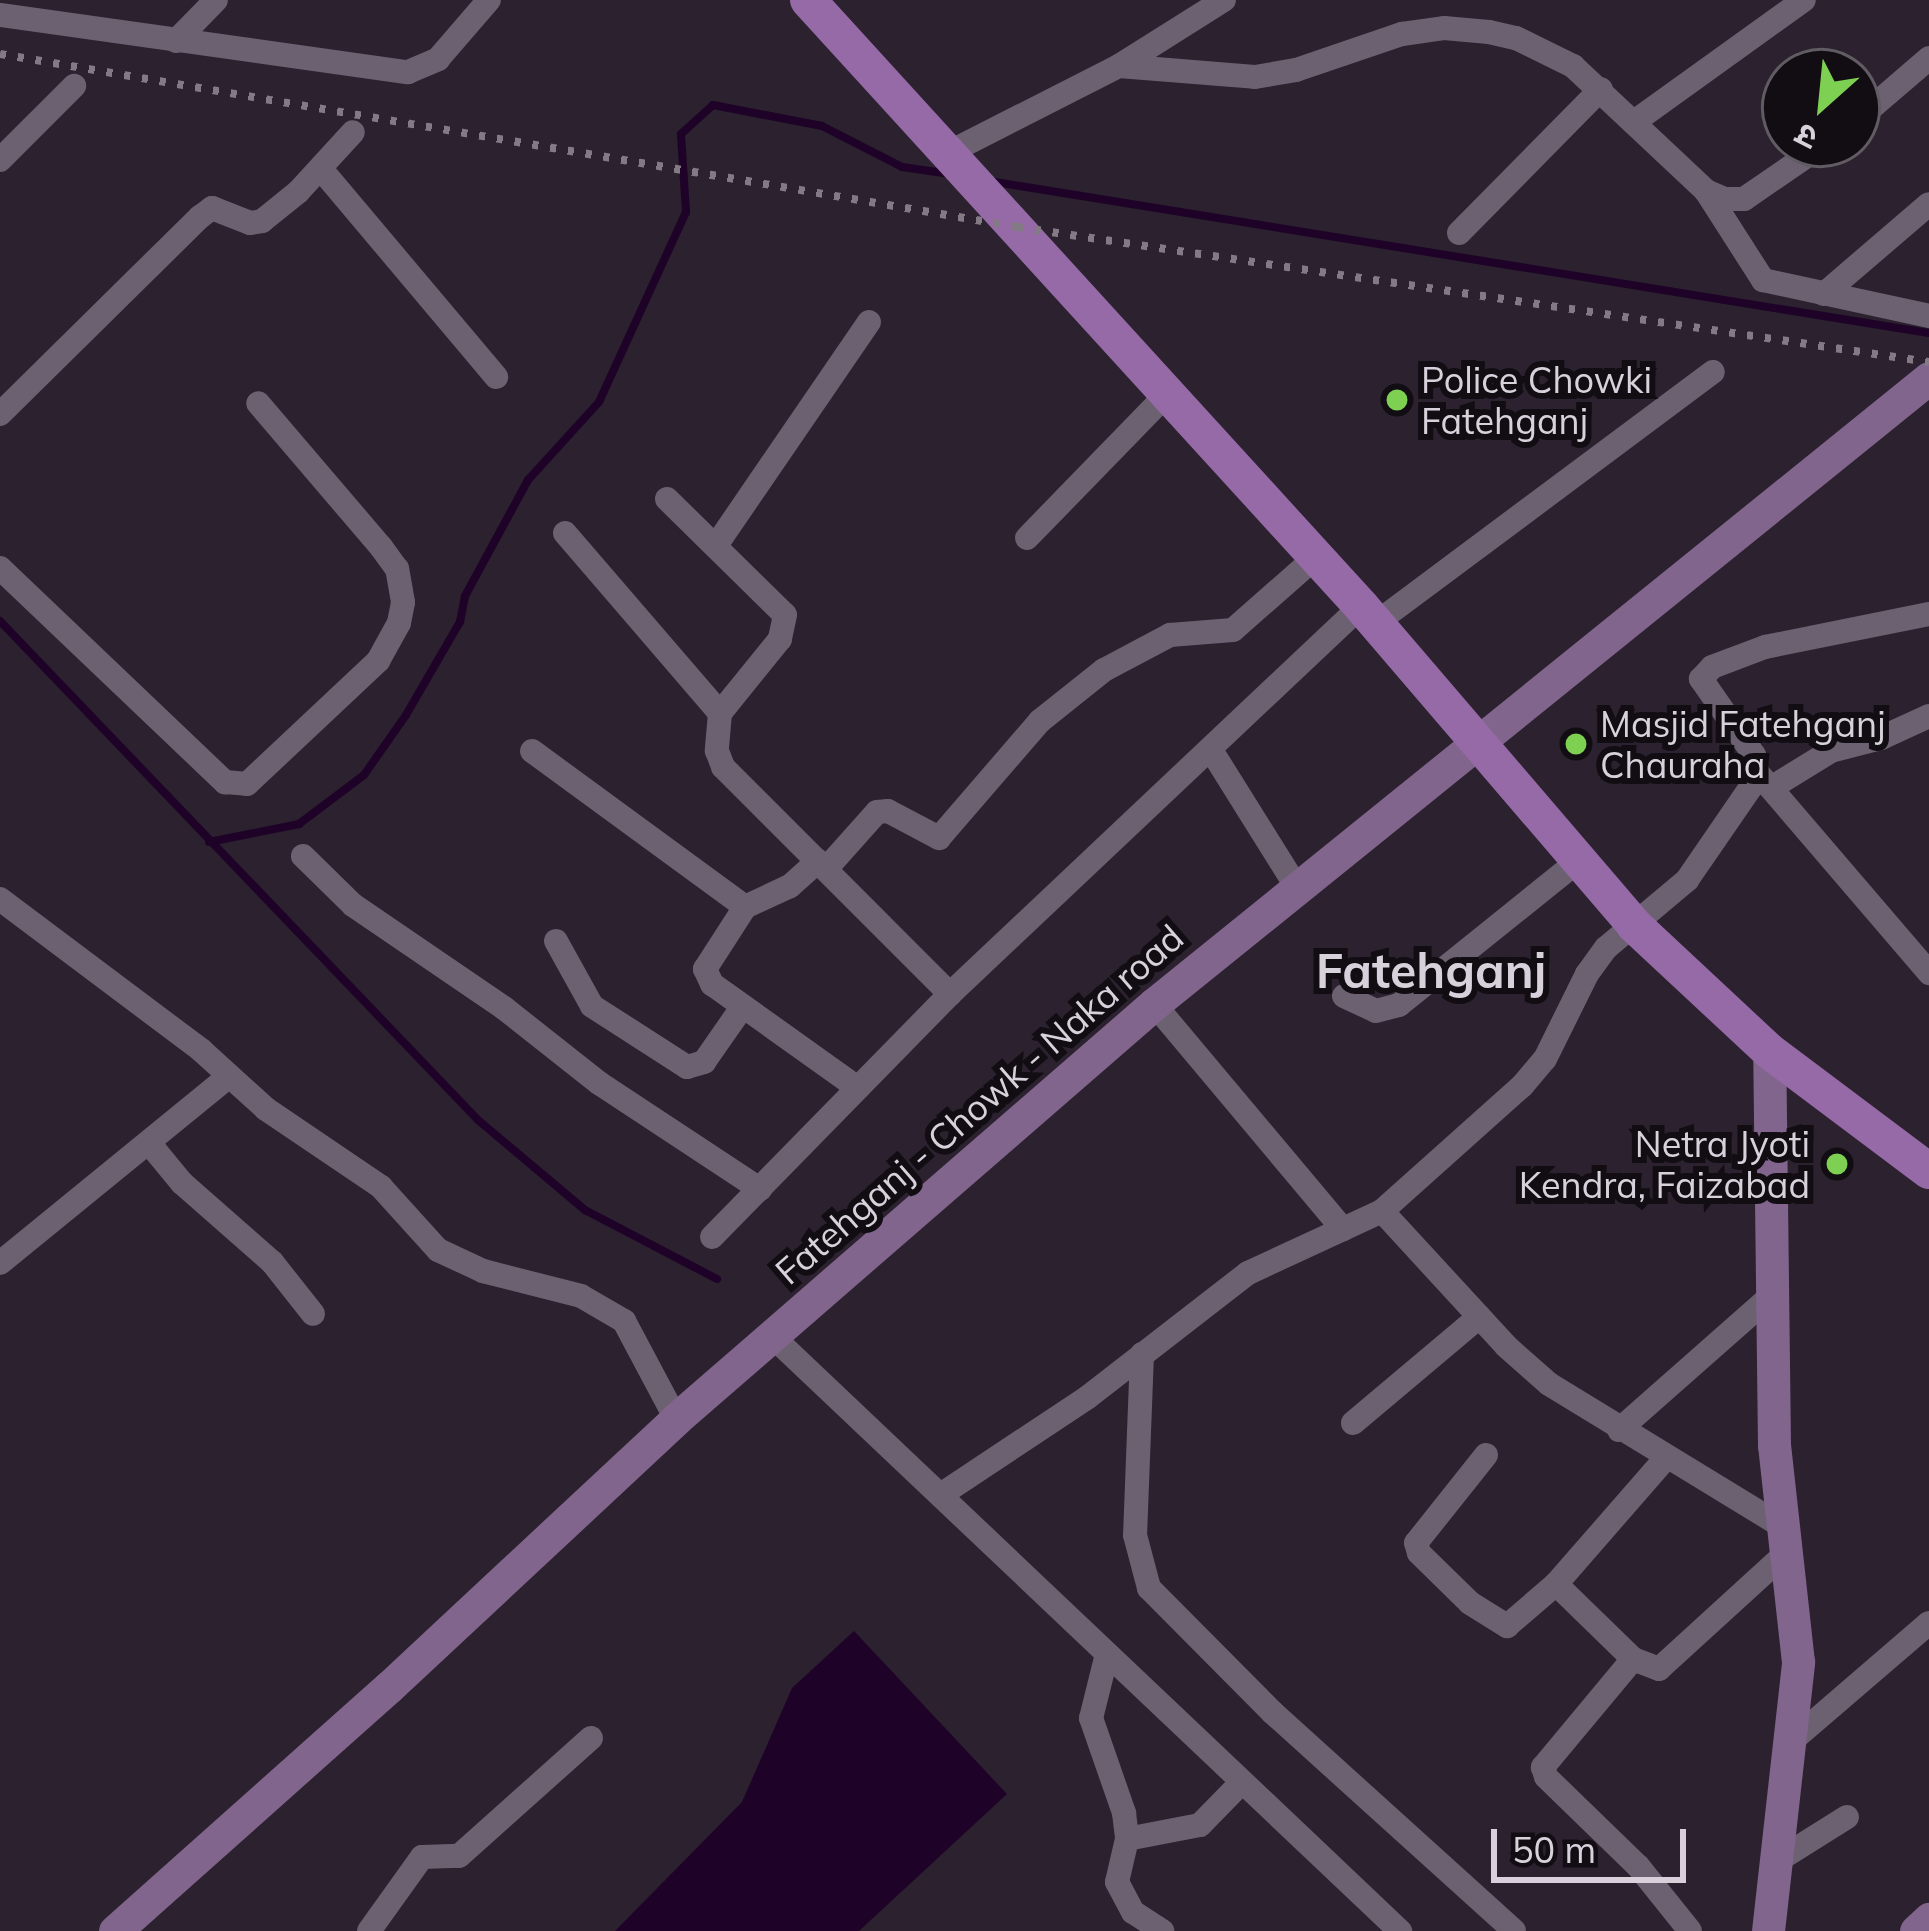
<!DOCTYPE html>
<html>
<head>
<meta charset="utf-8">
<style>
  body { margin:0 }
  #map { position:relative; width:1929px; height:1931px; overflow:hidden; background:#2b212f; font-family:Mulish,"Noto Sans Devanagari",sans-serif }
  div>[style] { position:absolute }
  .water>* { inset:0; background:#1e0227 }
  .stream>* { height:8px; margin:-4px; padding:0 4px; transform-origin:4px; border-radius:4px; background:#1e0227 }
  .street>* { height:24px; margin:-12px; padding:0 12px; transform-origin:12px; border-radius:12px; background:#6c6171 }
  .secondary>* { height:33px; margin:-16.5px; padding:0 16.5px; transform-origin:16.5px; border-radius:16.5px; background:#81658c }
  .primary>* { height:36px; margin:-18px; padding:0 18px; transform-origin:18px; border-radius:18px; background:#9669a7 }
  .rail>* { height:8px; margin-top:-4px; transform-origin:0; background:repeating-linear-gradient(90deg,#837a86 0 6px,transparent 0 18px) }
  .dots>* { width:33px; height:33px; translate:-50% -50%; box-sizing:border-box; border:6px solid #110d13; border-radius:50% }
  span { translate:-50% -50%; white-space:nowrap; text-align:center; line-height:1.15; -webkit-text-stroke:12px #110d13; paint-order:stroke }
  .poi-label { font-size:36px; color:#d8d1db }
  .left { translate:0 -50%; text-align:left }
  .right { translate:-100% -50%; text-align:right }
  .street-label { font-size:36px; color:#d8d1db }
  .district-label { font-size:48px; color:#d8d1db; font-weight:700 }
  .north { position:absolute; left:1761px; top:48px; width:120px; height:120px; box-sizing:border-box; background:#110d13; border:3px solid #615b63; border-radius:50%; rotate:207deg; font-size:33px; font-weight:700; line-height:48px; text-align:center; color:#d8d1db }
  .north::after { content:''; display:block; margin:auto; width:42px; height:54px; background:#7ed053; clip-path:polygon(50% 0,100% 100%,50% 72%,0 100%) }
  .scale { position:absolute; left:1491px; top:1829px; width:195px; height:54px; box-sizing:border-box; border:6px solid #d8d1db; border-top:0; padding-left:15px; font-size:36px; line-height:42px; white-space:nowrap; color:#d8d1db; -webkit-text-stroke:9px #110d13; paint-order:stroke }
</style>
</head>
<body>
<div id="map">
  <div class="water">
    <div style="clip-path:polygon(854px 1631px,1007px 1794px,859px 1931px,615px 1931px,742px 1802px,792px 1688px)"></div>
  </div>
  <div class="stream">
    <div style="left:989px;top:181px;width:952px;rotate:9.19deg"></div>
    <div style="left:0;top:621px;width:691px;rotate:46.23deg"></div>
    <div style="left:478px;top:1120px;width:140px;rotate:40.1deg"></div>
    <div style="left:585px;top:1210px;width:149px;rotate:27.6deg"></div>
    <div style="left:209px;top:842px;width:92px;rotate:-11.3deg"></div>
    <div style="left:299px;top:824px;width:81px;rotate:-37deg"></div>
    <div style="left:364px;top:775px;width:73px;rotate:-55deg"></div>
    <div style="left:406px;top:715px;width:108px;rotate:-59.9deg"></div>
    <div style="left:460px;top:622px;width:26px;rotate:-79deg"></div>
    <div style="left:465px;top:596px;width:132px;rotate:-61.5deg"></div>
    <div style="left:528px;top:480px;width:105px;rotate:-47.7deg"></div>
    <div style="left:599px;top:402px;width:209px;rotate:-65.4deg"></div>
    <div style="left:686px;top:212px;width:78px;rotate:-93.7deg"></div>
    <div style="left:681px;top:134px;width:43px;rotate:-42.2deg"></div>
    <div style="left:713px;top:105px;width:111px;rotate:10.9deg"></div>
    <div style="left:822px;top:126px;width:90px;rotate:27.1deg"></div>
    <div style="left:902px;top:167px;width:49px;rotate:8.3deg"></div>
  </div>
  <div class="street">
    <div style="left:0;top:15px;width:412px;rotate:8deg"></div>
    <div style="left:408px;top:72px;width:33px;rotate:-23deg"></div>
    <div style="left:438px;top:59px;width:78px;rotate:-49.2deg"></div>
    <div style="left:176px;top:41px;width:57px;rotate:-45.7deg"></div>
    <div style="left:1119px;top:66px;width:136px;rotate:4.6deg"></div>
    <div style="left:1255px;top:77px;width:42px;rotate:-9.7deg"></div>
    <div style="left:1296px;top:70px;width:112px;rotate:-18.8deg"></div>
    <div style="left:1402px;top:34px;width:42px;rotate:-8.1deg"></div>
    <div style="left:1444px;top:28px;width:45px;rotate:5.1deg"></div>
    <div style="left:1489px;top:32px;width:28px;rotate:13deg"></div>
    <div style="left:1516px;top:38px;width:64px;rotate:26.2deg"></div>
    <div style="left:1573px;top:66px;width:183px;rotate:43.2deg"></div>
    <div style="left:1706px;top:191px;width:21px;rotate:23deg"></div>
    <div style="left:1725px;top:199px;width:19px"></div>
    <div style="left:1744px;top:199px;width:97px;rotate:-34.5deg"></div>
    <div style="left:1857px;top:120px;width:95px;rotate:-40.7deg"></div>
    <div style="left:1634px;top:122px;width:209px;rotate:-35.7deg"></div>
    <div style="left:948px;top:153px;width:192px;rotate:-27deg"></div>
    <div style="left:1119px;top:66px;width:124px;rotate:-32.2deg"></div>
    <div style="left:0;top:160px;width:105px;rotate:-45deg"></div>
    <div style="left:321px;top:169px;width:272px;rotate:49.9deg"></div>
    <div style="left:1706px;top:191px;width:106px;rotate:57.4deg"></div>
    <div style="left:1763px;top:280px;width:170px;rotate:12.2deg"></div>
    <div style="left:1459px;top:233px;width:202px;rotate:-45.4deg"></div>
    <div style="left:1824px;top:294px;width:138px;rotate:-40.6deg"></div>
    <div style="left:0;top:414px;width:281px;rotate:-44.6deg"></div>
    <div style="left:200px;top:217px;width:15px;rotate:-37deg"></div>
    <div style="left:212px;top:208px;width:41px;rotate:21.5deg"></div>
    <div style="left:250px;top:223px;width:12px;rotate:-9deg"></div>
    <div style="left:262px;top:221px;width:46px;rotate:-38.9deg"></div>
    <div style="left:298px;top:192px;width:81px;rotate:-47.5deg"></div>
    <div style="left:667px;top:499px;width:165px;rotate:44.5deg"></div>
    <div style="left:785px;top:615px;width:25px;rotate:102deg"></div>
    <div style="left:780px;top:639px;width:95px;rotate:129deg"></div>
    <div style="left:565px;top:533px;width:238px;rotate:49.3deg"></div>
    <div style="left:720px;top:713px;width:38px;rotate:95deg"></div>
    <div style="left:717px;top:751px;width:17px;rotate:69deg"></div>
    <div style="left:723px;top:767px;width:321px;rotate:45deg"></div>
    <div style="left:950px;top:994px;width:340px;rotate:134.4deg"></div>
    <div style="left:1027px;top:538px;width:202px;rotate:-45.8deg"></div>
    <div style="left:717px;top:544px;width:269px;rotate:-55.6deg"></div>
    <div style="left:0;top:568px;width:311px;rotate:43.6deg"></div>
    <div style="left:225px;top:782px;width:22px;rotate:5deg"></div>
    <div style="left:247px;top:784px;width:180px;rotate:-43.2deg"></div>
    <div style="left:378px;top:661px;width:43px;rotate:-61.1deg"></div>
    <div style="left:399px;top:623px;width:21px;rotate:-79deg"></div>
    <div style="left:403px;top:602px;width:34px;rotate:-100deg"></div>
    <div style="left:397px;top:569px;width:27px;rotate:-126deg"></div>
    <div style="left:381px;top:547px;width:189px;rotate:-130.5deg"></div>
    <div style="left:1376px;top:623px;width:420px;rotate:-36.7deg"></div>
    <div style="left:1211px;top:750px;width:160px;rotate:58deg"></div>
    <div style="left:532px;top:751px;width:264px;rotate:36.2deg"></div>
    <div style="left:1757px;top:772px;width:265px;rotate:49.4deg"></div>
    <div style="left:1774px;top:786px;width:67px;rotate:-31.6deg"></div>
    <div style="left:1831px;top:751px;width:52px;rotate:-14.6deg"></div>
    <div style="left:1881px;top:738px;width:53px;rotate:-24.6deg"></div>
    <div style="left:303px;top:856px;width:70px;rotate:44.4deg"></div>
    <div style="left:353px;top:905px;width:183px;rotate:34.3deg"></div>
    <div style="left:504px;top:1008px;width:121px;rotate:38.3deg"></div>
    <div style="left:599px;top:1083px;width:193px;rotate:33.4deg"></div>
    <div style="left:818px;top:861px;width:38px;rotate:138deg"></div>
    <div style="left:790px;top:886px;width:50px;rotate:155deg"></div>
    <div style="left:745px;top:907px;width:74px;rotate:122.8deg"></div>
    <div style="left:705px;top:969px;width:17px;rotate:65deg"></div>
    <div style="left:712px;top:984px;width:179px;rotate:35.5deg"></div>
    <div style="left:826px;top:869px;width:76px;rotate:-48.2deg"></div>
    <div style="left:877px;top:812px;width:11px;rotate:-5deg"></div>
    <div style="left:888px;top:811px;width:58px;rotate:27.9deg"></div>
    <div style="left:939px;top:838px;width:155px;rotate:-49.2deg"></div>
    <div style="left:1040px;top:721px;width:82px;rotate:-38.6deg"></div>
    <div style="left:1104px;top:670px;width:75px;rotate:-27.9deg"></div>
    <div style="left:1170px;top:635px;width:63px;rotate:-4.5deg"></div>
    <div style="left:1233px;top:630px;width:112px;rotate:-41.4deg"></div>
    <div style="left:0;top:899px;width:251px;rotate:36.9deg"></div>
    <div style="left:201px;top:1050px;width:88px;rotate:42.2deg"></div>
    <div style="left:266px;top:1109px;width:139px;rotate:34.1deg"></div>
    <div style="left:381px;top:1187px;width:85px;rotate:47.9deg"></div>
    <div style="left:438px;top:1250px;width:50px;rotate:25deg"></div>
    <div style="left:483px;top:1271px;width:101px;rotate:14.3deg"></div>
    <div style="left:581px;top:1296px;width:50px;rotate:30.2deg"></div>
    <div style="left:624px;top:1321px;width:111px;rotate:62deg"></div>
    <div style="left:556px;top:941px;width:74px;rotate:61deg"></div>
    <div style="left:592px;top:1006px;width:113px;rotate:32.7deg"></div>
    <div style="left:687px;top:1067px;width:18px;rotate:-16deg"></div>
    <div style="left:704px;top:1062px;width:68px;rotate:-55.1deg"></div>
    <div style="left:950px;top:994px;width:565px;rotate:-43.35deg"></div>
    <div style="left:1344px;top:996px;width:35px;rotate:25deg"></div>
    <div style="left:1376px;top:1011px;width:24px;rotate:-15deg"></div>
    <div style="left:1399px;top:1005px;width:230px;rotate:-38.8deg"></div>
    <div style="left:1154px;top:1004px;width:294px;rotate:50deg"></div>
    <div style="left:149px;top:1143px;width:52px;rotate:50.5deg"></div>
    <div style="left:182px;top:1183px;width:120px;rotate:41.3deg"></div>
    <div style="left:272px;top:1262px;width:66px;rotate:51.7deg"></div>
    <div style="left:1382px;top:1211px;width:183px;rotate:47.4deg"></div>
    <div style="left:1506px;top:1346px;width:57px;rotate:41.5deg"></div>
    <div style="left:1549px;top:1384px;width:273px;rotate:31.4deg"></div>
    <div style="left:0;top:1263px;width:296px;rotate:-39.2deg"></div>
    <div style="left:771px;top:1335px;width:867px;rotate:43.46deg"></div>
    <div style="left:1142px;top:1354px;width:181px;rotate:92.2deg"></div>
    <div style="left:1135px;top:1535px;width:55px;rotate:75.2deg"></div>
    <div style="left:1149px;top:1588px;width:175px;rotate:45.2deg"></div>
    <div style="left:1272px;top:1712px;width:326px;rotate:42.1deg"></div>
    <div style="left:1353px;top:1423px;width:165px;rotate:-40.1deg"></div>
    <div style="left:1619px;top:1430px;width:201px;rotate:-41.4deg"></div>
    <div style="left:1486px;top:1455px;width:112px;rotate:128.5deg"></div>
    <div style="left:1416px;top:1543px;width:10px;rotate:73deg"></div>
    <div style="left:1419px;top:1553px;width:71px;rotate:44.4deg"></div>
    <div style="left:1470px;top:1603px;width:44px;rotate:31.9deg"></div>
    <div style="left:1507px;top:1626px;width:65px;rotate:-40.6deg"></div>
    <div style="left:1556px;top:1584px;width:167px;rotate:-48.9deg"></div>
    <div style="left:942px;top:1494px;width:175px;rotate:-33.6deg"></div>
    <div style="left:1088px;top:1397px;width:202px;rotate:-37.8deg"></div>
    <div style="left:1248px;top:1273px;width:148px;rotate:-24.8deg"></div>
    <div style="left:1382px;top:1211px;width:188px;rotate:-41.8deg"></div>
    <div style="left:1522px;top:1086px;width:35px;rotate:-50deg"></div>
    <div style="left:1545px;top:1059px;width:95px;rotate:-63.7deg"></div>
    <div style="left:1587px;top:974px;width:32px;rotate:-54deg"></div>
    <div style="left:1606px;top:948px;width:106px;rotate:-40deg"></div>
    <div style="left:1687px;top:880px;width:113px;rotate:-55.5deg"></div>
    <div style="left:1751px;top:787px;width:16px;rotate:-68deg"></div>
    <div style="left:1757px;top:772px;width:17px;rotate:-100deg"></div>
    <div style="left:1754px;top:755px;width:93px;rotate:-124.9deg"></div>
    <div style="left:1701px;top:679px;width:16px;rotate:-47deg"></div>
    <div style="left:1712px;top:667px;width:57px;rotate:-20.7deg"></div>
    <div style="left:1765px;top:647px;width:167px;rotate:-11.4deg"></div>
    <div style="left:1556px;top:1584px;width:107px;rotate:44.2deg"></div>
    <div style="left:1633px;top:1659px;width:28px;rotate:21deg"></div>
    <div style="left:1659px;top:1669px;width:172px;rotate:-42.4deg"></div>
    <div style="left:1107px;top:1654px;width:66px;rotate:104deg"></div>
    <div style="left:1091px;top:1718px;width:101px;rotate:70.8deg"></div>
    <div style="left:1124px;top:1813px;width:26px;rotate:83deg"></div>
    <div style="left:1127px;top:1839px;width:44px;rotate:103.1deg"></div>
    <div style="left:1117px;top:1882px;width:34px;rotate:62deg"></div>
    <div style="left:1133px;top:1912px;width:35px;rotate:33deg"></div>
    <div style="left:1633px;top:1659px;width:141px;rotate:129.8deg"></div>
    <div style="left:1543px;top:1767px;width:10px;rotate:73deg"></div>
    <div style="left:1546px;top:1777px;width:128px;rotate:44.1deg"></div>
    <div style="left:1638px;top:1866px;width:83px;rotate:51.3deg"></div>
    <div style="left:1794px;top:1739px;width:178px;rotate:-40.7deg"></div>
    <div style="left:1127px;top:1839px;width:74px;rotate:-10.9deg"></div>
    <div style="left:1200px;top:1825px;width:59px;rotate:-45.7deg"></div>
    <div style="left:1780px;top:1859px;width:79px;rotate:-32.1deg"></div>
    <div style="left:369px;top:1931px;width:91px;rotate:-54.4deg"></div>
    <div style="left:422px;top:1857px;width:37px;rotate:-2deg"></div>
    <div style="left:459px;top:1856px;width:177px;rotate:-41.8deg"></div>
  </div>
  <div class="secondary">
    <div style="left:115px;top:1931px;width:367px;rotate:-41.7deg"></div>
    <div style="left:389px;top:1687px;width:393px;rotate:-43deg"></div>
    <div style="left:676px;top:1419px;width:633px;rotate:-40.96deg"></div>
    <div style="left:1154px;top:1004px;width:996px;rotate:-38.93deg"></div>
    <div style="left:1768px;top:1931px;width:271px;rotate:-83.6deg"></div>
    <div style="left:1798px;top:1662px;width:218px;rotate:-96.3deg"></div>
    <div style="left:1774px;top:1445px;width:394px;rotate:-90.7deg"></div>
    <div style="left:1916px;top:1931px;width:18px;rotate:-43deg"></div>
  </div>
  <div class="primary">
    <div style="left:808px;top:0;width:820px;rotate:47.62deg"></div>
    <div style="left:1361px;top:606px;width:420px;rotate:49.4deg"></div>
    <div style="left:1634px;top:925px;width:185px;rotate:43deg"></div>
    <div style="left:1769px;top:1051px;width:200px;rotate:36.9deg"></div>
  </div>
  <div class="rail">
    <div style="left:0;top:54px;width:1032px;rotate:9.65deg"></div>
    <div style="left:1017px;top:227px;width:922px;rotate:8.42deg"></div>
  </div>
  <div class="dots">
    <div style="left:1397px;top:400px;background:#7ed053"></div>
    <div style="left:1576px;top:744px;background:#7ed053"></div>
    <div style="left:1837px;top:1164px;background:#7ed053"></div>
  </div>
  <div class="poi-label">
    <span class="left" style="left:1421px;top:400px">Police Chowki<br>Fatehganj</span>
    <span class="left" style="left:1600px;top:744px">Masjid Fatehganj<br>Chauraha</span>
    <span class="right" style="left:1810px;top:1164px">Netra Jyoti<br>Kendra, Faizabad</span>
  </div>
  <div class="street-label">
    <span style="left:979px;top:1104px;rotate:-41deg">Fatehganj - Chowk - Naka road</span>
  </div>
  <div class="district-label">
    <span style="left:1431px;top:971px">Fatehganj</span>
  </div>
  <div class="north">उ</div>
  <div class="scale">50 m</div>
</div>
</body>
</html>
